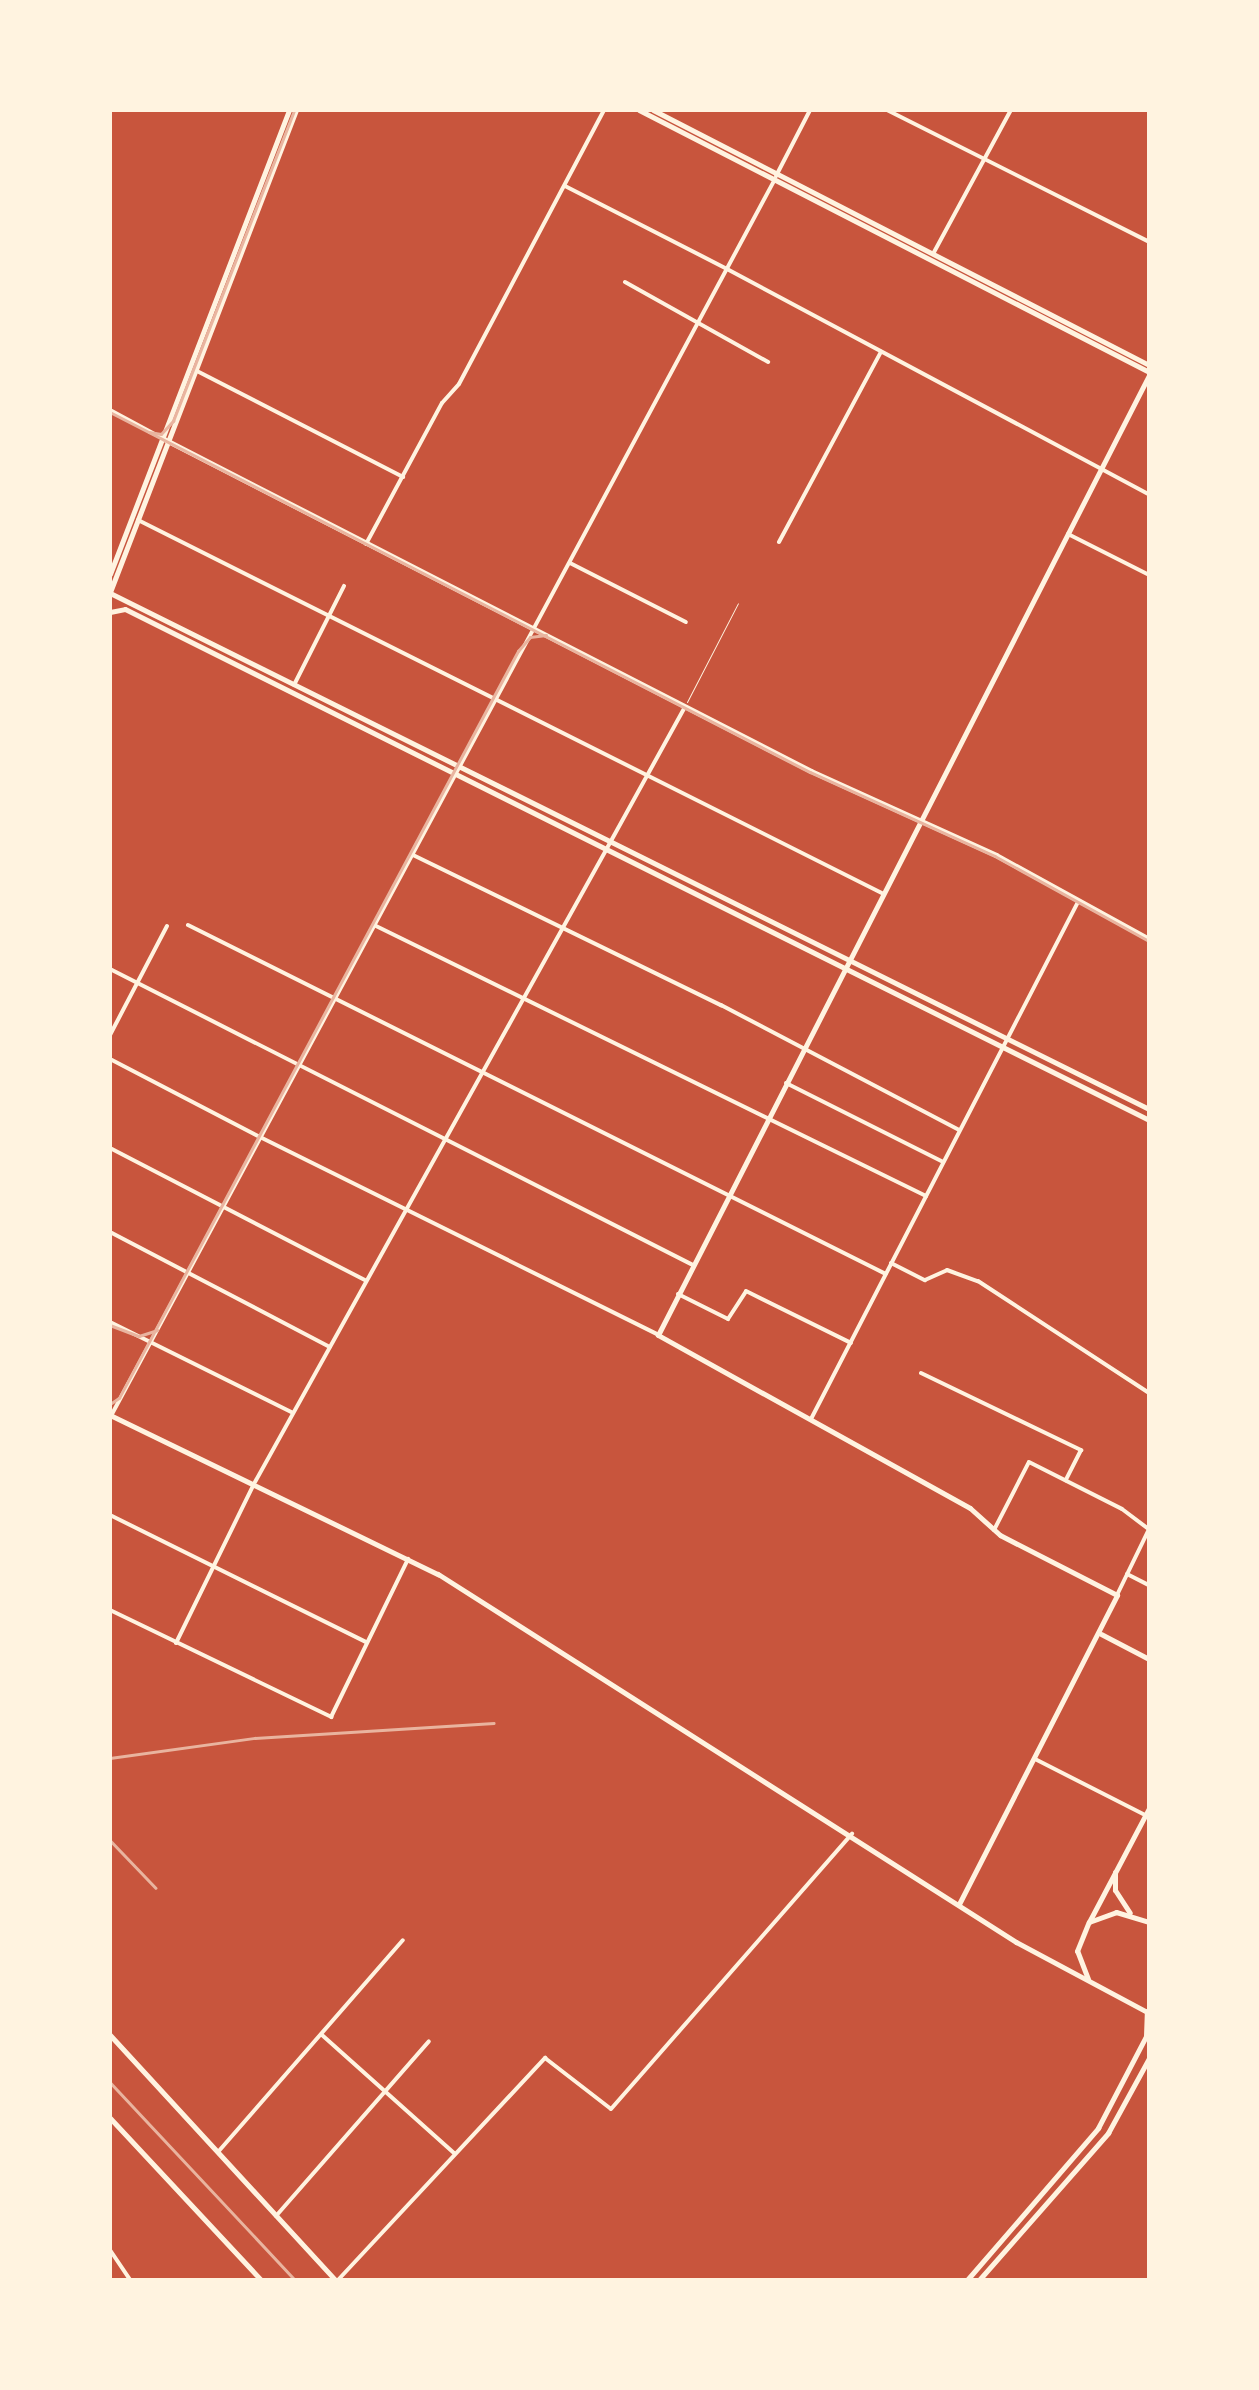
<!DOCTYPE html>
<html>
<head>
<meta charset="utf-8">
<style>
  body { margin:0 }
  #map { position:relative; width:1259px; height:2390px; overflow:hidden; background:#c8553d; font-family:"Roboto Condensed",sans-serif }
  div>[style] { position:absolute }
  .service>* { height:1px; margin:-0.5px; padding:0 0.5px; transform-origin:0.5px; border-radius:0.5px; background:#fff3e0 }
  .minor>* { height:4px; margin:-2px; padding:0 2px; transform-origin:2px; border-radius:2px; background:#fff3e0 }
  .tertiary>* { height:4px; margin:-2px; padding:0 2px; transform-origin:2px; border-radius:2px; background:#fff3e0 }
  .secondary>* { height:5px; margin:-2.5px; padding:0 2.5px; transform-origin:2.5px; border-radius:2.5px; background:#fff3e0 }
  .primary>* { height:5px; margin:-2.5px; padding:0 2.5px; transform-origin:2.5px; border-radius:2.5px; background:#fff3e0 }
  .tram>* { height:2.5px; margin:-1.25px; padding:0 1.25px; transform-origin:1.25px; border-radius:1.25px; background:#e9b49f }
  .rail>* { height:2.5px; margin:-1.25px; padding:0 1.25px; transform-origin:1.25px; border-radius:1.25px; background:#e9b49f }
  span { translate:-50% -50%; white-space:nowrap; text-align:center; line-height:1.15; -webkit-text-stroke:10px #fff3e0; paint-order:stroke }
  .frame { position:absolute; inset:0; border:112px solid #fff3e0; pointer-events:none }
</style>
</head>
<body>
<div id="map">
  <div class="service">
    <div style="left:687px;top:702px;width:111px;rotate:-62.7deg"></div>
  </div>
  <div class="minor">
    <div style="left:776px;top:176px;width:74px;rotate:-62.7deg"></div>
    <div style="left:565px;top:186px;width:182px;rotate:27.1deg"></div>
    <div style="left:933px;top:254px;width:164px;rotate:-61.6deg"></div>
    <div style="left:625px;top:282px;width:164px;rotate:29.2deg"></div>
    <div style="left:195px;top:370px;width:234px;rotate:27.2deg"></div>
    <div style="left:138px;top:520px;width:832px;rotate:26.63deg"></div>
    <div style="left:1068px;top:534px;width:91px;rotate:26.8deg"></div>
    <div style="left:779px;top:542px;width:216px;rotate:-61.8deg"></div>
    <div style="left:366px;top:544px;width:160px;rotate:-61.7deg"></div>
    <div style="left:442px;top:403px;width:25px;rotate:-48deg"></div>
    <div style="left:459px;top:384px;width:310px;rotate:-62.1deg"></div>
    <div style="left:570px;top:563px;width:130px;rotate:27deg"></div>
    <div style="left:294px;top:685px;width:111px;rotate:-63.2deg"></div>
    <div style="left:606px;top:850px;width:163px;rotate:-61.1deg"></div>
    <div style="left:413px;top:855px;width:343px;rotate:26deg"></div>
    <div style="left:721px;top:1005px;width:269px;rotate:27.7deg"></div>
    <div style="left:188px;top:925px;width:780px;rotate:26.57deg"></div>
    <div style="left:374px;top:925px;width:615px;rotate:26.15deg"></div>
    <div style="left:110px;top:969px;width:654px;rotate:26.92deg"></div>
    <div style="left:110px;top:1035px;width:123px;rotate:-62.4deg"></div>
    <div style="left:110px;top:1059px;width:169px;rotate:27.5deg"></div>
    <div style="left:786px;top:1083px;width:176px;rotate:26.7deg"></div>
    <div style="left:110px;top:1148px;width:287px;rotate:27.4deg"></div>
    <div style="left:110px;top:1232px;width:248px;rotate:27.6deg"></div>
    <div style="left:891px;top:1263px;width:38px;rotate:27deg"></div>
    <div style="left:925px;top:1280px;width:24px;rotate:-24deg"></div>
    <div style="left:947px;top:1270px;width:33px;rotate:20deg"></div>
    <div style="left:978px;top:1281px;width:204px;rotate:33.2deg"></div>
    <div style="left:678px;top:1294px;width:56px;rotate:26.6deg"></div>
    <div style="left:728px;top:1319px;width:33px;rotate:-57deg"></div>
    <div style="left:746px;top:1291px;width:117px;rotate:26.3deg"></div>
    <div style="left:110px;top:1322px;width:204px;rotate:26.4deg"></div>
    <div style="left:921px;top:1373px;width:178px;rotate:25.7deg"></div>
    <div style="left:1081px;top:1450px;width:34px;rotate:117deg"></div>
    <div style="left:811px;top:1419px;width:582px;rotate:-62.69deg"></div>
    <div style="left:110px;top:1515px;width:286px;rotate:26.4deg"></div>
    <div style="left:994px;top:1530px;width:76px;rotate:-62.8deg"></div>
    <div style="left:1029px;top:1462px;width:104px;rotate:26.8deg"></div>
    <div style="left:1122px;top:1509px;width:34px;rotate:37deg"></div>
    <div style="left:1127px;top:1574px;width:25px;rotate:27deg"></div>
    <div style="left:1117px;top:1595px;width:73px;rotate:-64.1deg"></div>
    <div style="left:110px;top:1610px;width:246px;rotate:25.8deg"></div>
    <div style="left:331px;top:1717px;width:176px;rotate:-64deg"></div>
    <div style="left:176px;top:1643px;width:175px;rotate:-63.9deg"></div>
    <div style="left:322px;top:2035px;width:177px;rotate:41.8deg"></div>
    <div style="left:218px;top:2152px;width:281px;rotate:-48.9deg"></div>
    <div style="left:276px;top:2216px;width:232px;rotate:-48.8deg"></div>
    <div style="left:110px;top:2250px;width:36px;rotate:56deg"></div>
  </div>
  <div class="tertiary">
    <div style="left:887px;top:110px;width:293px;rotate:26.7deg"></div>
    <div style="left:727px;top:269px;width:478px;rotate:28.1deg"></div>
    <div style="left:110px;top:410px;width:59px;rotate:28.3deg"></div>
    <div style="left:260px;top:1137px;width:445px;rotate:26.4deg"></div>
    <div style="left:112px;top:1414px;width:1399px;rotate:-61.77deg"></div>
    <div style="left:255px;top:1482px;width:723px;rotate:-60.95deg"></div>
    <div style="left:1035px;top:1759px;width:123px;rotate:27deg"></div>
    <div style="left:338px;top:2280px;width:304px;rotate:-47deg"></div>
    <div style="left:545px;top:2058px;width:83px;rotate:37.7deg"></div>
    <div style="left:611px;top:2109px;width:366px;rotate:-48.8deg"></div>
  </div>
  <div class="secondary">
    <div style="left:639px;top:110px;width:573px;rotate:27.19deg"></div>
    <div style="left:653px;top:110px;width:558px;rotate:27.21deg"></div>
    <div style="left:162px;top:438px;width:729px;rotate:27.16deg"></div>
    <div style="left:811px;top:771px;width:203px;rotate:24.4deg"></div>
    <div style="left:996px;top:855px;width:175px;rotate:28.8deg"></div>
    <div style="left:110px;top:574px;width:497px;rotate:-68.9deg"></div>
    <div style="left:110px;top:592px;width:517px;rotate:-68.9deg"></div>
    <div style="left:1101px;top:1634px;width:54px;rotate:27.5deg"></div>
    <div style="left:1115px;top:1872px;width:18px;rotate:90deg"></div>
    <div style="left:1115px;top:1890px;width:27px;rotate:57deg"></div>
    <div style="left:959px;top:1904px;width:347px;rotate:-62.9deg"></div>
    <div style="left:1117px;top:1595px;width:131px;rotate:-152.9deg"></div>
    <div style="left:1000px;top:1535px;width:40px;rotate:-138deg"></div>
    <div style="left:970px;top:1508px;width:357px;rotate:-151deg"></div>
    <div style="left:658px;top:1335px;width:1078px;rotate:-62.91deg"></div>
    <div style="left:1089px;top:1922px;width:129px;rotate:-62.2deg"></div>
  </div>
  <div class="primary">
    <div style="left:110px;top:593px;width:1160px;rotate:26.41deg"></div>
    <div style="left:110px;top:612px;width:15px;rotate:-11deg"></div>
    <div style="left:125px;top:609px;width:1144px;rotate:26.52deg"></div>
    <div style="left:110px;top:1415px;width:365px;rotate:25.9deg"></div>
    <div style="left:438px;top:1574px;width:685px;rotate:32.48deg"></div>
    <div style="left:1016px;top:1942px;width:151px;rotate:28.1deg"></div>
    <div style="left:1088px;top:1979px;width:30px;rotate:-111deg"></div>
    <div style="left:1077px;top:1951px;width:31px;rotate:-68deg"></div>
    <div style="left:1089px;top:1922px;width:29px;rotate:-20deg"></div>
    <div style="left:1116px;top:1912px;width:34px;rotate:17deg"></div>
    <div style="left:110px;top:2035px;width:333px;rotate:47.4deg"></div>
    <div style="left:110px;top:2118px;width:221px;rotate:47deg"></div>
    <div style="left:967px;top:2280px;width:201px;rotate:-49.2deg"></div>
    <div style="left:1098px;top:2128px;width:104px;rotate:-62.4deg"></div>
    <div style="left:1146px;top:2036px;width:25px;rotate:-88deg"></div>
    <div style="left:979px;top:2280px;width:196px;rotate:-48.7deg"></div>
    <div style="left:1108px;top:2133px;width:85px;rotate:-61.3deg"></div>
  </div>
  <div class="tram">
    <div style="left:110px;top:412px;width:787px;rotate:27.22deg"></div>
    <div style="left:810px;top:772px;width:203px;rotate:24.4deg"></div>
    <div style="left:995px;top:856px;width:176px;rotate:28.9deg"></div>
    <div style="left:149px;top:432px;width:12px;rotate:9deg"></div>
    <div style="left:161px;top:434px;width:18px;rotate:-47deg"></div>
    <div style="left:173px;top:421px;width:334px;rotate:-68.7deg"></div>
    <div style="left:110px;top:1325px;width:31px;rotate:21deg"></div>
    <div style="left:139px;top:1336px;width:19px;rotate:-18deg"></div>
    <div style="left:110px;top:1404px;width:11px;rotate:-34deg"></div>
    <div style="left:119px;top:1398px;width:847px;rotate:-61.89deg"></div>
    <div style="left:518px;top:651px;width:18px;rotate:-49deg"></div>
    <div style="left:530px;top:637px;width:16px;rotate:-7deg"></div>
  </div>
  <div class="rail">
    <div style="left:110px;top:1758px;width:146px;rotate:-7.9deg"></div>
    <div style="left:255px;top:1738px;width:239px;rotate:-3.6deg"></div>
    <div style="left:110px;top:1840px;width:66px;rotate:46.2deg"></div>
    <div style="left:110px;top:2082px;width:271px;rotate:46.9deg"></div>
  </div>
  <div class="frame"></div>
</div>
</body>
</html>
